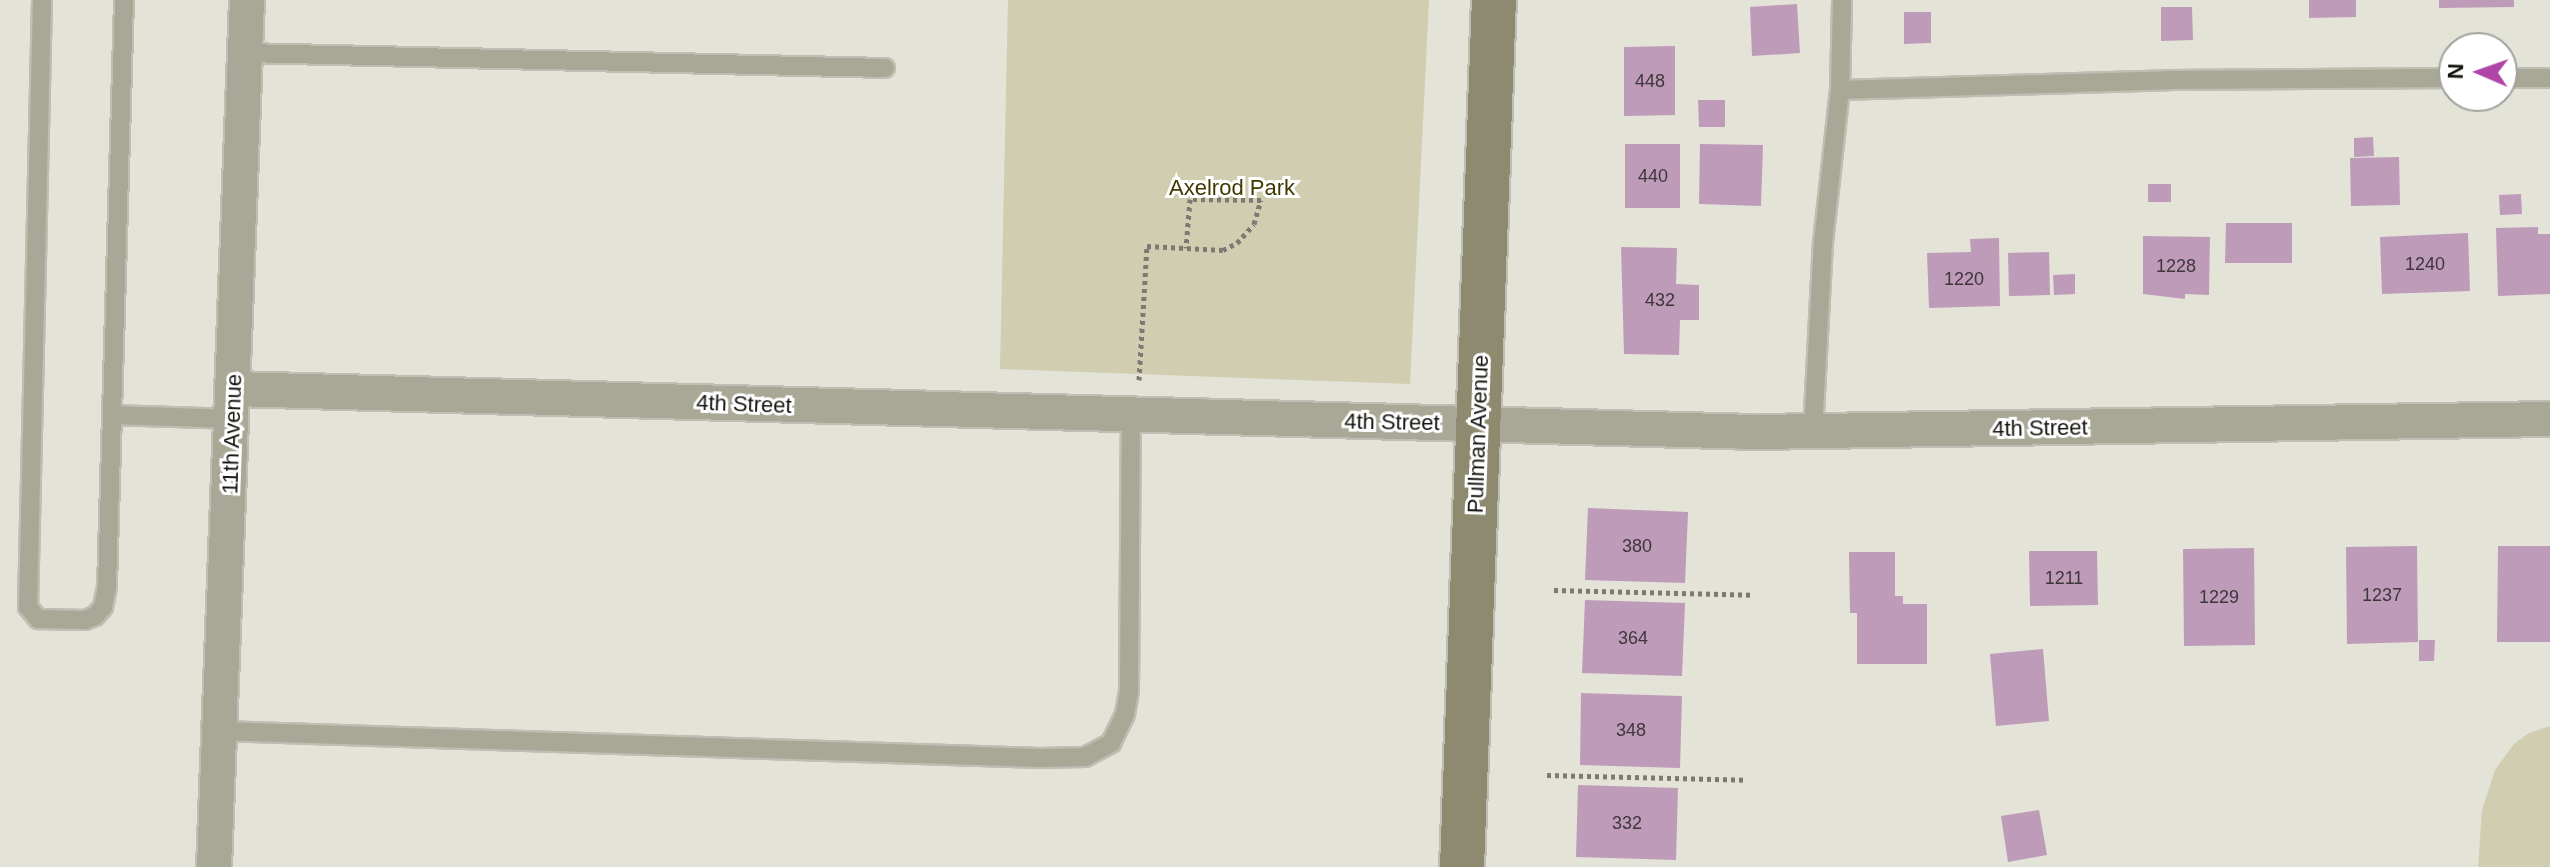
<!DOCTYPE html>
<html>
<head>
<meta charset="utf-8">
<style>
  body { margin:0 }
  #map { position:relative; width:2550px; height:867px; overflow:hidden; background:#e4e3d8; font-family:Arial,sans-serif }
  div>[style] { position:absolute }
  .green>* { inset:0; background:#d0cdb0 }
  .building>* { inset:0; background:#be9bb9 }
  .path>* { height:5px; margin-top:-2.5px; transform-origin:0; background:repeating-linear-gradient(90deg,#7b7b73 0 4px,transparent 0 8px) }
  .roads { filter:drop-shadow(2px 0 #bfbeb4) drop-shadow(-2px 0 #bfbeb4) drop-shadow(0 2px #bfbeb4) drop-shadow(0 -2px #bfbeb4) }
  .lane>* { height:18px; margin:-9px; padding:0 9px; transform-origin:9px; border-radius:9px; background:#a9a795 }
  .street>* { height:34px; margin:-17px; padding:0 17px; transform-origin:17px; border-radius:17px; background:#a9a795 }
  .secondary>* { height:44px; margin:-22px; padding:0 22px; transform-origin:22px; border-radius:22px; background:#8d8a6f }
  span { translate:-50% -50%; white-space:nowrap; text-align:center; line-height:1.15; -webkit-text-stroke:6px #fff; paint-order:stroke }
  .number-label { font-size:18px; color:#3e363a }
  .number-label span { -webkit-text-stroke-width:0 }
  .park-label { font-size:22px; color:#403902 }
  .street-label { font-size:22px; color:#141410 }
  .north { position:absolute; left:2438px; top:32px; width:80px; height:80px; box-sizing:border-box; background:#fff; border:2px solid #a1a19f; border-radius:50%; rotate:272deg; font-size:22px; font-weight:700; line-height:32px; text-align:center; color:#141410 }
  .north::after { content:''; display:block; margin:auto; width:28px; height:36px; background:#af45a7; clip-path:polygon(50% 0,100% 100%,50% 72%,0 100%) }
</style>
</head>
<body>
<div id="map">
  <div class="green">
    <div style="clip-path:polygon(1008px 0,1429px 0,1410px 384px,1000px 369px)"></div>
    <div style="clip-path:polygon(2550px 726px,2550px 867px,2478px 867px,2482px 810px,2495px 770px,2514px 744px,2529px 733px)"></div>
  </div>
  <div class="building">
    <div style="clip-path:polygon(2309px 0,2356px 0,2356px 17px,2309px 18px)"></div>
    <div style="clip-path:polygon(2439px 0,2514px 0,2514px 7px,2439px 8px)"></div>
    <div style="clip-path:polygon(1797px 4px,1800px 53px,1752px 56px,1750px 7px)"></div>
    <div style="clip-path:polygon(2161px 7px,2192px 7px,2193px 40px,2161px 41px)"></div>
    <div style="clip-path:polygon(1904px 12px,1931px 12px,1931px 43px,1904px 44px)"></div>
    <div style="clip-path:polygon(1675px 46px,1675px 115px,1624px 116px,1624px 47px)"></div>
    <div style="clip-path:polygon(1698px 100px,1725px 100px,1725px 127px,1699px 127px)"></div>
    <div style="clip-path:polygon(2373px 137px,2374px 156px,2354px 157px,2354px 138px)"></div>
    <div style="clip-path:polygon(1625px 144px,1680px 144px,1680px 208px,1625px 208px)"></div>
    <div style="clip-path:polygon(1700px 144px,1763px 145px,1761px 206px,1699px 204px)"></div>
    <div style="clip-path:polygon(2399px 157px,2400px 205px,2351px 206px,2350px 158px)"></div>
    <div style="clip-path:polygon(2148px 184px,2171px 184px,2171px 202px,2148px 202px)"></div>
    <div style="clip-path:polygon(2521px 194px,2522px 214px,2500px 215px,2499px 195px)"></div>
    <div style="clip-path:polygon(2226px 223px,2292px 223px,2292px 263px,2225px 263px)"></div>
    <div style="clip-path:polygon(2538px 227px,2538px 234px,2550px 234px,2550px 294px,2498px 296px,2496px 228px)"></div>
    <div style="clip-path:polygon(2468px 233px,2470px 291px,2382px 294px,2380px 237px)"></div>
    <div style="clip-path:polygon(2143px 236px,2210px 237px,2209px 295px,2185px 294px,2185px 299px,2143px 294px)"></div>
    <div style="clip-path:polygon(1999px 238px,2000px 306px,1929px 308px,1927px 253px,1971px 252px,1970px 239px)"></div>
    <div style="clip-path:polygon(1621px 247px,1677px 248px,1676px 284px,1699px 285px,1699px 320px,1680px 320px,1679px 355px,1624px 354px)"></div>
    <div style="clip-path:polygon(2049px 252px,2050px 295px,2009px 296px,2008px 253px)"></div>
    <div style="clip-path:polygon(2075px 274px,2075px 294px,2054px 295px,2053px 275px)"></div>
    <div style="clip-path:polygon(1588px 508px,1688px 512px,1685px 583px,1585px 580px)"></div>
    <div style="clip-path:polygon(2417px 546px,2418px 642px,2347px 644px,2346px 547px)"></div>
    <div style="clip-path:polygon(2498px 546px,2550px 546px,2550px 642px,2497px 642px)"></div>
    <div style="clip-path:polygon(2254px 548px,2255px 645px,2184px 646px,2183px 549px)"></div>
    <div style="clip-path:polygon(2029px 551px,2097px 551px,2098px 605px,2030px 606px)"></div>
    <div style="clip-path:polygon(1849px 552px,1895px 552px,1895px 596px,1903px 596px,1903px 604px,1927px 604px,1927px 664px,1857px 664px,1857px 613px,1850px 613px)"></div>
    <div style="clip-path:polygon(1585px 600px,1685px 603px,1682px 676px,1582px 673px)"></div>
    <div style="clip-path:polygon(2419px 640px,2435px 640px,2434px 661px,2419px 661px)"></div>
    <div style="clip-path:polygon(2043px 649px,2049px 721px,1996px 726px,1990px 654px)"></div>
    <div style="clip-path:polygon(1581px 693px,1682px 696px,1680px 768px,1580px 765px)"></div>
    <div style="clip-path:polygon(1578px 785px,1678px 788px,1676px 860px,1576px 857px)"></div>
    <div style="clip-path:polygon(2039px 810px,2047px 855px,2008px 862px,2001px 816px)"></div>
  </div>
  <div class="path">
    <div style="left:1139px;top:380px;width:134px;rotate:-86.6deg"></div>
    <div style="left:1147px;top:246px;width:76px;rotate:3deg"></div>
    <div style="left:1223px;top:250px;width:16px;rotate:-27deg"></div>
    <div style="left:1237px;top:243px;width:25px;rotate:-48deg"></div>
    <div style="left:1254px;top:224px;width:25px;rotate:-74deg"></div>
    <div style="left:1261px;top:200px;width:71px;rotate:-179.2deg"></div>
    <div style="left:1190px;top:199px;width:49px;rotate:94.7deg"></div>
    <div style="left:1554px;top:590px;width:198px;rotate:1.4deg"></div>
    <div style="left:1547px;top:775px;width:199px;rotate:1.4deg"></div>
  </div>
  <div class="roads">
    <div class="lane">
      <div style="left:42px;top:0;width:607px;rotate:91.32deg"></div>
      <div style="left:28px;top:607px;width:16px;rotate:50deg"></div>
      <div style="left:38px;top:619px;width:47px;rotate:1.2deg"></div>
      <div style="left:85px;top:620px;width:11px;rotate:-22deg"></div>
      <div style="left:95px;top:616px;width:12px;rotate:-48deg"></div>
      <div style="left:103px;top:607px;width:20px;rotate:-79deg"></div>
      <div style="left:107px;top:587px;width:587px;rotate:-88.34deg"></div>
      <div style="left:245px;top:53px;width:640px;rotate:1.34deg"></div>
      <div style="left:2502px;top:78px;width:48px"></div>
      <div style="left:1840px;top:90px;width:329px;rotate:-1.7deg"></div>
      <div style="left:2169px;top:80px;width:285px;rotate:-0.4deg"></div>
      <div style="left:113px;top:415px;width:120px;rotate:1.9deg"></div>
      <div style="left:1813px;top:432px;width:189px;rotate:-87deg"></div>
      <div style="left:1823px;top:243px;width:154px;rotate:-83.7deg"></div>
      <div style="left:1840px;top:90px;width:90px;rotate:-88.7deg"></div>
      <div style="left:220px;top:731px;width:820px;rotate:1.89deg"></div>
      <div style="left:1040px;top:758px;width:45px;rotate:-1.3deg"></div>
      <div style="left:1085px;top:757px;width:30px;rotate:-28deg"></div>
      <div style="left:1111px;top:743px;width:32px;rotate:-64deg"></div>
      <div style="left:1125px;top:714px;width:23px;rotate:-80deg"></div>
      <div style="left:1129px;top:691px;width:275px;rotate:-89.6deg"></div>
    </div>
    <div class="street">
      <div style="left:234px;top:389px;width:1525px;rotate:1.62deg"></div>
      <div style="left:1758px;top:432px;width:792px;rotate:-0.94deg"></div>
      <div style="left:214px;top:867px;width:868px;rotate:-87.82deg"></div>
    </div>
    <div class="secondary">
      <div style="left:1462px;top:867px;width:868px;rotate:-87.89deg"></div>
    </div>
  </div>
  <div class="number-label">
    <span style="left:1650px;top:81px">448</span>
    <span style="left:1653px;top:176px">440</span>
    <span style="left:2425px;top:264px">1240</span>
    <span style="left:2176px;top:266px">1228</span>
    <span style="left:1964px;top:279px">1220</span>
    <span style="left:1660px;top:300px">432</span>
    <span style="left:1637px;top:546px">380</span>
    <span style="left:2064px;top:578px">1211</span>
    <span style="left:2382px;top:595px">1237</span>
    <span style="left:2219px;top:597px">1229</span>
    <span style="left:1633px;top:638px">364</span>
    <span style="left:1631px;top:730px">348</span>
    <span style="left:1627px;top:823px">332</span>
  </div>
  <div class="park-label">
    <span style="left:1232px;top:188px">Axelrod Park</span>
  </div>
  <div class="street-label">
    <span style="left:744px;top:404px;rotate:2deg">4th Street</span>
    <span style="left:1392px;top:422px;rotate:1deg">4th Street</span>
    <span style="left:2040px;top:428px;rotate:-1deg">4th Street</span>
    <span style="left:232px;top:434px;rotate:-88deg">11th Avenue</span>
    <span style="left:1478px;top:434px;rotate:-88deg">Pullman Avenue</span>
  </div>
  <div class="north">N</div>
</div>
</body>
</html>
